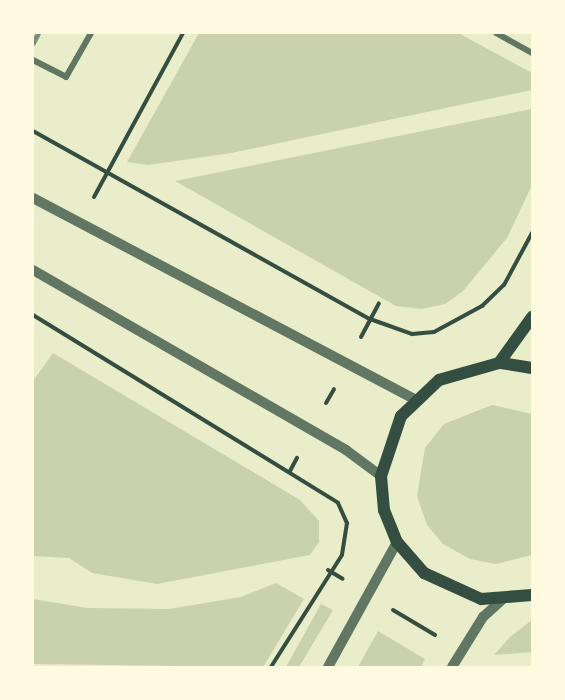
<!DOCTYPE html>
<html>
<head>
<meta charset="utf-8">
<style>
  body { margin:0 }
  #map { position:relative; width:565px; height:700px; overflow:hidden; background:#e9edc9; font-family:"Fira Sans Condensed",sans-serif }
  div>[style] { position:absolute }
  .green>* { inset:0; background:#cad2ad }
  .path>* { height:4px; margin:-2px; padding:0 2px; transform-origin:2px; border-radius:2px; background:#344e41 }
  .minor>* { height:6px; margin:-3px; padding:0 3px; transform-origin:3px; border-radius:3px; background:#617663 }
  .tertiary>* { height:10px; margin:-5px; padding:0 5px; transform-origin:5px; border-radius:5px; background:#617663 }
  .secondary>* { height:12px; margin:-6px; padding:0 6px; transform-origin:6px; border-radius:6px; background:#344e41 }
  .rail>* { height:4.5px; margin:-2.25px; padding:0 2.25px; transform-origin:2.25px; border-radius:2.25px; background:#7c8e77 }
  span { translate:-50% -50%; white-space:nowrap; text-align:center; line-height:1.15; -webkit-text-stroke:6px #fefae0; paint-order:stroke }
  .frame { position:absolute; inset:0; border:34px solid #fefae0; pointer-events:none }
</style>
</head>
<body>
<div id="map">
  <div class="green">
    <div style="clip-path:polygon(199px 33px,458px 33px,532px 73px,532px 90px,231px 153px,148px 165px,127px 162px)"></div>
    <div style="clip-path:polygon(532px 109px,532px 185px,507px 238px,463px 291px,445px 304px,422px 309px,396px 306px,175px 181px)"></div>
    <div style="clip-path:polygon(53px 353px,300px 500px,319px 521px,319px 542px,310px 555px,157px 584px,92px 573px,69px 558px,33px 556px,33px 381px)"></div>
    <div style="clip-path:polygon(492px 405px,532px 414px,532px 555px,496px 564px,470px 559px,443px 544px,427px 525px,417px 496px,425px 448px,444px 424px)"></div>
    <div style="clip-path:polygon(276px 583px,304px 599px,263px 667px,33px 664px,33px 599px,87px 608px,169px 609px,241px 597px)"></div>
    <div style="clip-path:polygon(321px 604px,333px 610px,299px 667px,286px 667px)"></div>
    <div style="clip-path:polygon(532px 620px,532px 652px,494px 655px,511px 636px)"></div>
    <div style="clip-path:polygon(378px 631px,425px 659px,421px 667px,358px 667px)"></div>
  </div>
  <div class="path">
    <div style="left:33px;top:131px;width:386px;rotate:29.2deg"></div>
    <div style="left:370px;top:319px;width:45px;rotate:19.7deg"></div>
    <div style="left:412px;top:334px;width:22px;rotate:-5deg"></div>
    <div style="left:434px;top:332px;width:55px;rotate:-28.4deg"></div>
    <div style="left:482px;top:306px;width:30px;rotate:-44deg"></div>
    <div style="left:504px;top:285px;width:59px;rotate:-61.7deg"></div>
    <div style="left:94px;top:197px;width:187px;rotate:-61.5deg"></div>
    <div style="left:33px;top:315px;width:358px;rotate:31.6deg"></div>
    <div style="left:338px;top:503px;width:22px;rotate:66deg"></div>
    <div style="left:347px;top:523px;width:32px;rotate:99deg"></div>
    <div style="left:342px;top:555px;width:133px;rotate:122.4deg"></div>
    <div style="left:361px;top:337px;width:38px;rotate:-62deg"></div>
    <div style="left:326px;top:403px;width:16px;rotate:-60deg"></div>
    <div style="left:290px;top:471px;width:15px;rotate:-62deg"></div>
    <div style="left:328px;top:570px;width:17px;rotate:31deg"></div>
    <div style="left:393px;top:610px;width:49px;rotate:30.8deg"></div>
  </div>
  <div class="minor">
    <div style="left:496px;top:33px;width:41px;rotate:29.1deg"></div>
    <div style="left:33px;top:60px;width:37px;rotate:27deg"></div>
    <div style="left:66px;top:77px;width:51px;rotate:-60.4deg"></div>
  </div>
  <div class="tertiary">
    <div style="left:33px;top:198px;width:431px;rotate:27.8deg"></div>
    <div style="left:33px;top:270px;width:361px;rotate:29.9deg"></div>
    <div style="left:346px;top:450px;width:44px;rotate:36.6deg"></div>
    <div style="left:328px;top:667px;width:143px;rotate:-61.1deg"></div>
    <div style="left:452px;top:667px;width:59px;rotate:-58.2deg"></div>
    <div style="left:483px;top:617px;width:25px;rotate:-42deg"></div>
  </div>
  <div class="secondary">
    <div style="left:499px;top:363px;width:57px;rotate:-54.3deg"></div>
    <div style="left:532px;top:368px;width:33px;rotate:-171deg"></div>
    <div style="left:499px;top:363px;width:62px;rotate:164.2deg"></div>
    <div style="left:439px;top:380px;width:52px;rotate:136.5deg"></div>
    <div style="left:401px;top:416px;width:63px;rotate:108.4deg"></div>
    <div style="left:381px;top:476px;width:34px;rotate:85deg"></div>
    <div style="left:384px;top:510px;width:35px;rotate:68deg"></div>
    <div style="left:397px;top:542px;width:41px;rotate:48.9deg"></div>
    <div style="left:424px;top:573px;width:63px;rotate:24.5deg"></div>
    <div style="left:481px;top:599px;width:51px;rotate:-4.5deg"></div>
  </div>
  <div class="rail">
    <div style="left:33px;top:43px;width:11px;rotate:-63deg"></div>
  </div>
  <div class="frame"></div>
</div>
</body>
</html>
